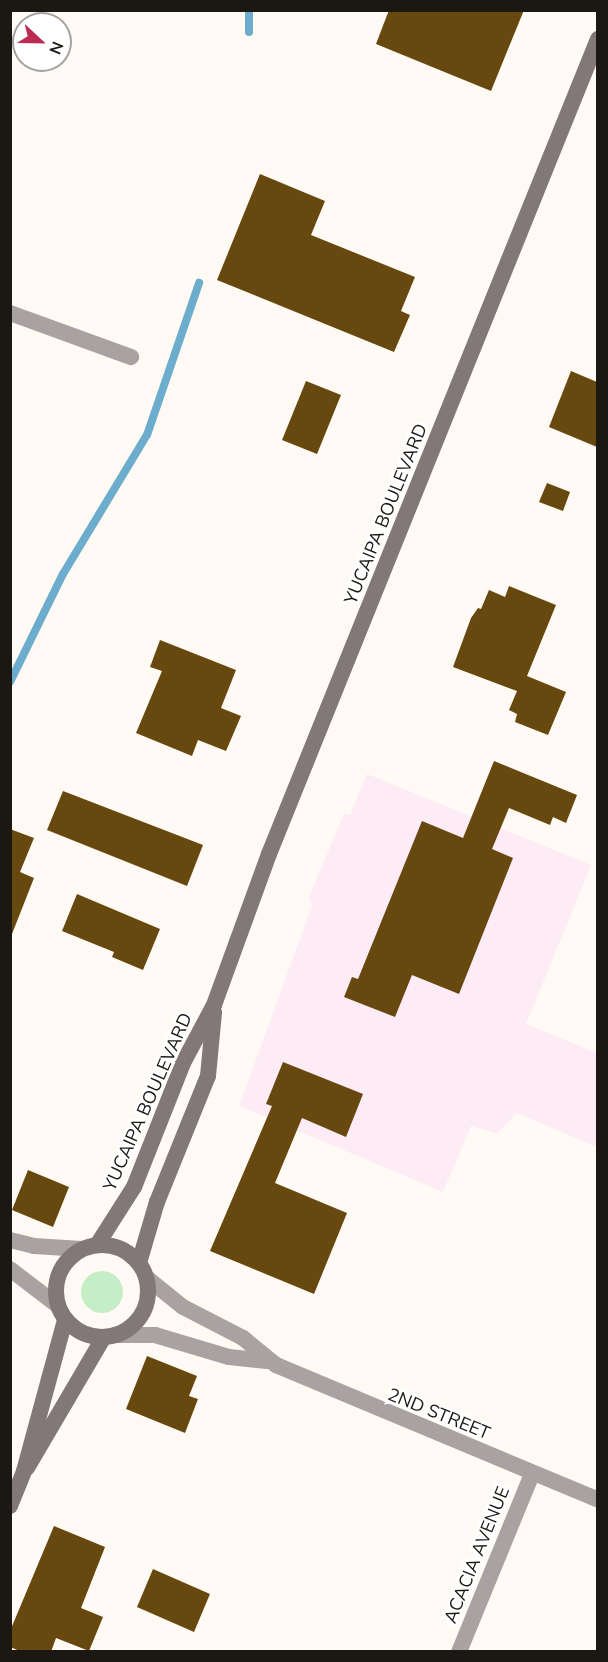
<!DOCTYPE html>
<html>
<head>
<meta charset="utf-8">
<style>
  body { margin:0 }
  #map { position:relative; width:608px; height:1662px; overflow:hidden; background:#fffbf4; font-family:Mulish,sans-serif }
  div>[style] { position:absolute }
  .commercial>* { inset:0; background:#fdebf6 }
  .green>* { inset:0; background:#c5eec7 }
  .round { border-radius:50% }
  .stream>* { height:8px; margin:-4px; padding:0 4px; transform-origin:4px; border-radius:4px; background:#6cadce }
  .building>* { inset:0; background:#674910 }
  .minor>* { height:16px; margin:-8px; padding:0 8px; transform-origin:8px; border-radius:8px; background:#a9a2a2 }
  .secondary>* { height:16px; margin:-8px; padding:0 8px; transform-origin:8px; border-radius:8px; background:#817877 }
  .secondary>.ring { margin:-8px; padding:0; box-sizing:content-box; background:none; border:16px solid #817877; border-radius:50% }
  span { translate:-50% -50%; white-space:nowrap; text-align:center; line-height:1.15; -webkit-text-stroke:6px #fff; paint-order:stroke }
  .street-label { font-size:18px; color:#1b1814 }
  .frame { position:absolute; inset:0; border:12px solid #1b1814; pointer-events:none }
  .north { position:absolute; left:12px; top:12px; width:60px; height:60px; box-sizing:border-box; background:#fff; border:2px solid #a4a3a1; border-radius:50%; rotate:112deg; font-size:16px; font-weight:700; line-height:24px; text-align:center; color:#1b1814 }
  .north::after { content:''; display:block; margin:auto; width:21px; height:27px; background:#bb2b52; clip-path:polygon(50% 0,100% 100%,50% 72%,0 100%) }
</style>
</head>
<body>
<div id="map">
  <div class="commercial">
    <div style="clip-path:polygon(367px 774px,591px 865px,526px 1024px,597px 1053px,597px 1147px,517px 1113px,497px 1133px,471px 1126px,443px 1192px,239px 1106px,312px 906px,309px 897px,344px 814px,350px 815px)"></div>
  </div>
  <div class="green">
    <div class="round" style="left:81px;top:1271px;width:42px;height:42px"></div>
  </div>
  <div class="stream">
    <div style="left:249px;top:10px;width:22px;rotate:90deg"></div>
    <div style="left:10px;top:682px;width:120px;rotate:-63.9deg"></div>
    <div style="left:63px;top:574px;width:162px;rotate:-58.9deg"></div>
    <div style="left:147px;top:435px;width:161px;rotate:-71.1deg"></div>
  </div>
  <div class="building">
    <div style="clip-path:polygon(389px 10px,524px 10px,491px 91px,376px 44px)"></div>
    <div style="clip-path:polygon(260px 174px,325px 201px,311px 235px,415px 277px,401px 311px,410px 315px,394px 352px,217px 280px)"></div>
    <div style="clip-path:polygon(571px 371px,597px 382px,597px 447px,549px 427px)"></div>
    <div style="clip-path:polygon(306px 381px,341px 395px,317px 454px,282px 440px)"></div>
    <div style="clip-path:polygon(547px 483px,570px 492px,563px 511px,539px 502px)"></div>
    <div style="clip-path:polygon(509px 586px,556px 605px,527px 676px,566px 692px,548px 735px,515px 722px,517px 714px,509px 710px,517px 691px,453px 667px,471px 618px,478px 608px,481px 609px,489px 590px,505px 597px)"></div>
    <div style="clip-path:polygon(160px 640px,236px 670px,221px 708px,241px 716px,226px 751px,198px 740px,192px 756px,136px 733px,162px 671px,150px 667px)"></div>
    <div style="clip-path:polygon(494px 761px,577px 795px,566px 823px,553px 817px,550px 825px,509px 808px,492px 849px,513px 858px,459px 994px,412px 975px,395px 1017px,344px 997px,352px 977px,358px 979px,422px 821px,463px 838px)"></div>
    <div style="clip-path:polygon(63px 791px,203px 845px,187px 886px,47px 830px)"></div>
    <div style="clip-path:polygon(10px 829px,34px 838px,20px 872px,34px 878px,12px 934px)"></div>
    <div style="clip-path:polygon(77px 894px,160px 929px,143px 970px,112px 957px,114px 952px,62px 931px)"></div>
    <div style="clip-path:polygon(283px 1062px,363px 1094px,346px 1137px,302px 1118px,275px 1183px,347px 1213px,314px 1294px,210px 1251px,272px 1106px,266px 1104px)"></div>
    <div style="clip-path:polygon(28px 1170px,69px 1187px,53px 1227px,12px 1210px)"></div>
    <div style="clip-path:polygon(147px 1356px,197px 1376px,189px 1396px,198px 1399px,185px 1433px,126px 1409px)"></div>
    <div style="clip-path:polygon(54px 1526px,105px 1547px,81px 1608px,103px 1617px,89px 1651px,56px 1638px,51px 1652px,22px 1652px,10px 1647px,10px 1631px)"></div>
    <div style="clip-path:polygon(153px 1569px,210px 1594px,194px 1632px,137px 1607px)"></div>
  </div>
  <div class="minor">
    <div style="left:10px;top:313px;width:129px;rotate:20deg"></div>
    <div style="left:10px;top:1240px;width:25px;rotate:14deg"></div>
    <div style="left:34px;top:1246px;width:48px;rotate:3.6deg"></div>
    <div style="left:10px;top:1269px;width:59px;rotate:37.5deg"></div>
    <div style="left:147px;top:1278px;width:46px;rotate:38.9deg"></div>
    <div style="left:183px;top:1307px;width:68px;rotate:27.3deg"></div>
    <div style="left:243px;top:1338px;width:43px;rotate:39.3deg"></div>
    <div style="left:276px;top:1365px;width:349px;rotate:22.7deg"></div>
    <div style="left:115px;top:1335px;width:40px"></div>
    <div style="left:155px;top:1335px;width:77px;rotate:16.6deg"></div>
    <div style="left:229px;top:1357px;width:38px;rotate:6deg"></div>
    <div style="left:459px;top:1652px;width:192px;rotate:-67.7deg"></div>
  </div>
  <div class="secondary">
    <div class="ring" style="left:56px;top:1245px;width:76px;height:76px"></div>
    <div style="left:97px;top:1245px;width:69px;rotate:-57.5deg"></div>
    <div style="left:134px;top:1187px;width:133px;rotate:-68.4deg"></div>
    <div style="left:183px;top:1063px;width:66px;rotate:-61.9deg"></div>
    <div style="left:214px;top:1005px;width:161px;rotate:-70deg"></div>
    <div style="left:269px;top:854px;width:879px;rotate:-68.02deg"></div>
    <div style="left:139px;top:1263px;width:64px;rotate:-73.6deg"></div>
    <div style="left:157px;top:1202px;width:136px;rotate:-68deg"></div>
    <div style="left:208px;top:1076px;width:64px;rotate:-84.6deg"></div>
    <div style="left:27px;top:1468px;width:152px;rotate:-59.6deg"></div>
    <div style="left:10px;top:1506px;width:38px;rotate:-68deg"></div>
    <div style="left:24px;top:1471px;width:156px;rotate:-74.8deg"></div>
  </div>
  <div class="street-label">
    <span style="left:386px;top:514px;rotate:-68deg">YUCAIPA BOULEVARD</span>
    <span style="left:148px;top:1102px;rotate:-66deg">YUCAIPA BOULEVARD</span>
    <span style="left:439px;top:1414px;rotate:22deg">2ND STREET</span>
    <span style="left:477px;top:1555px;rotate:-68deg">ACACIA AVENUE</span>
  </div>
  <div class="frame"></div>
  <div class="north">N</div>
</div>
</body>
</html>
